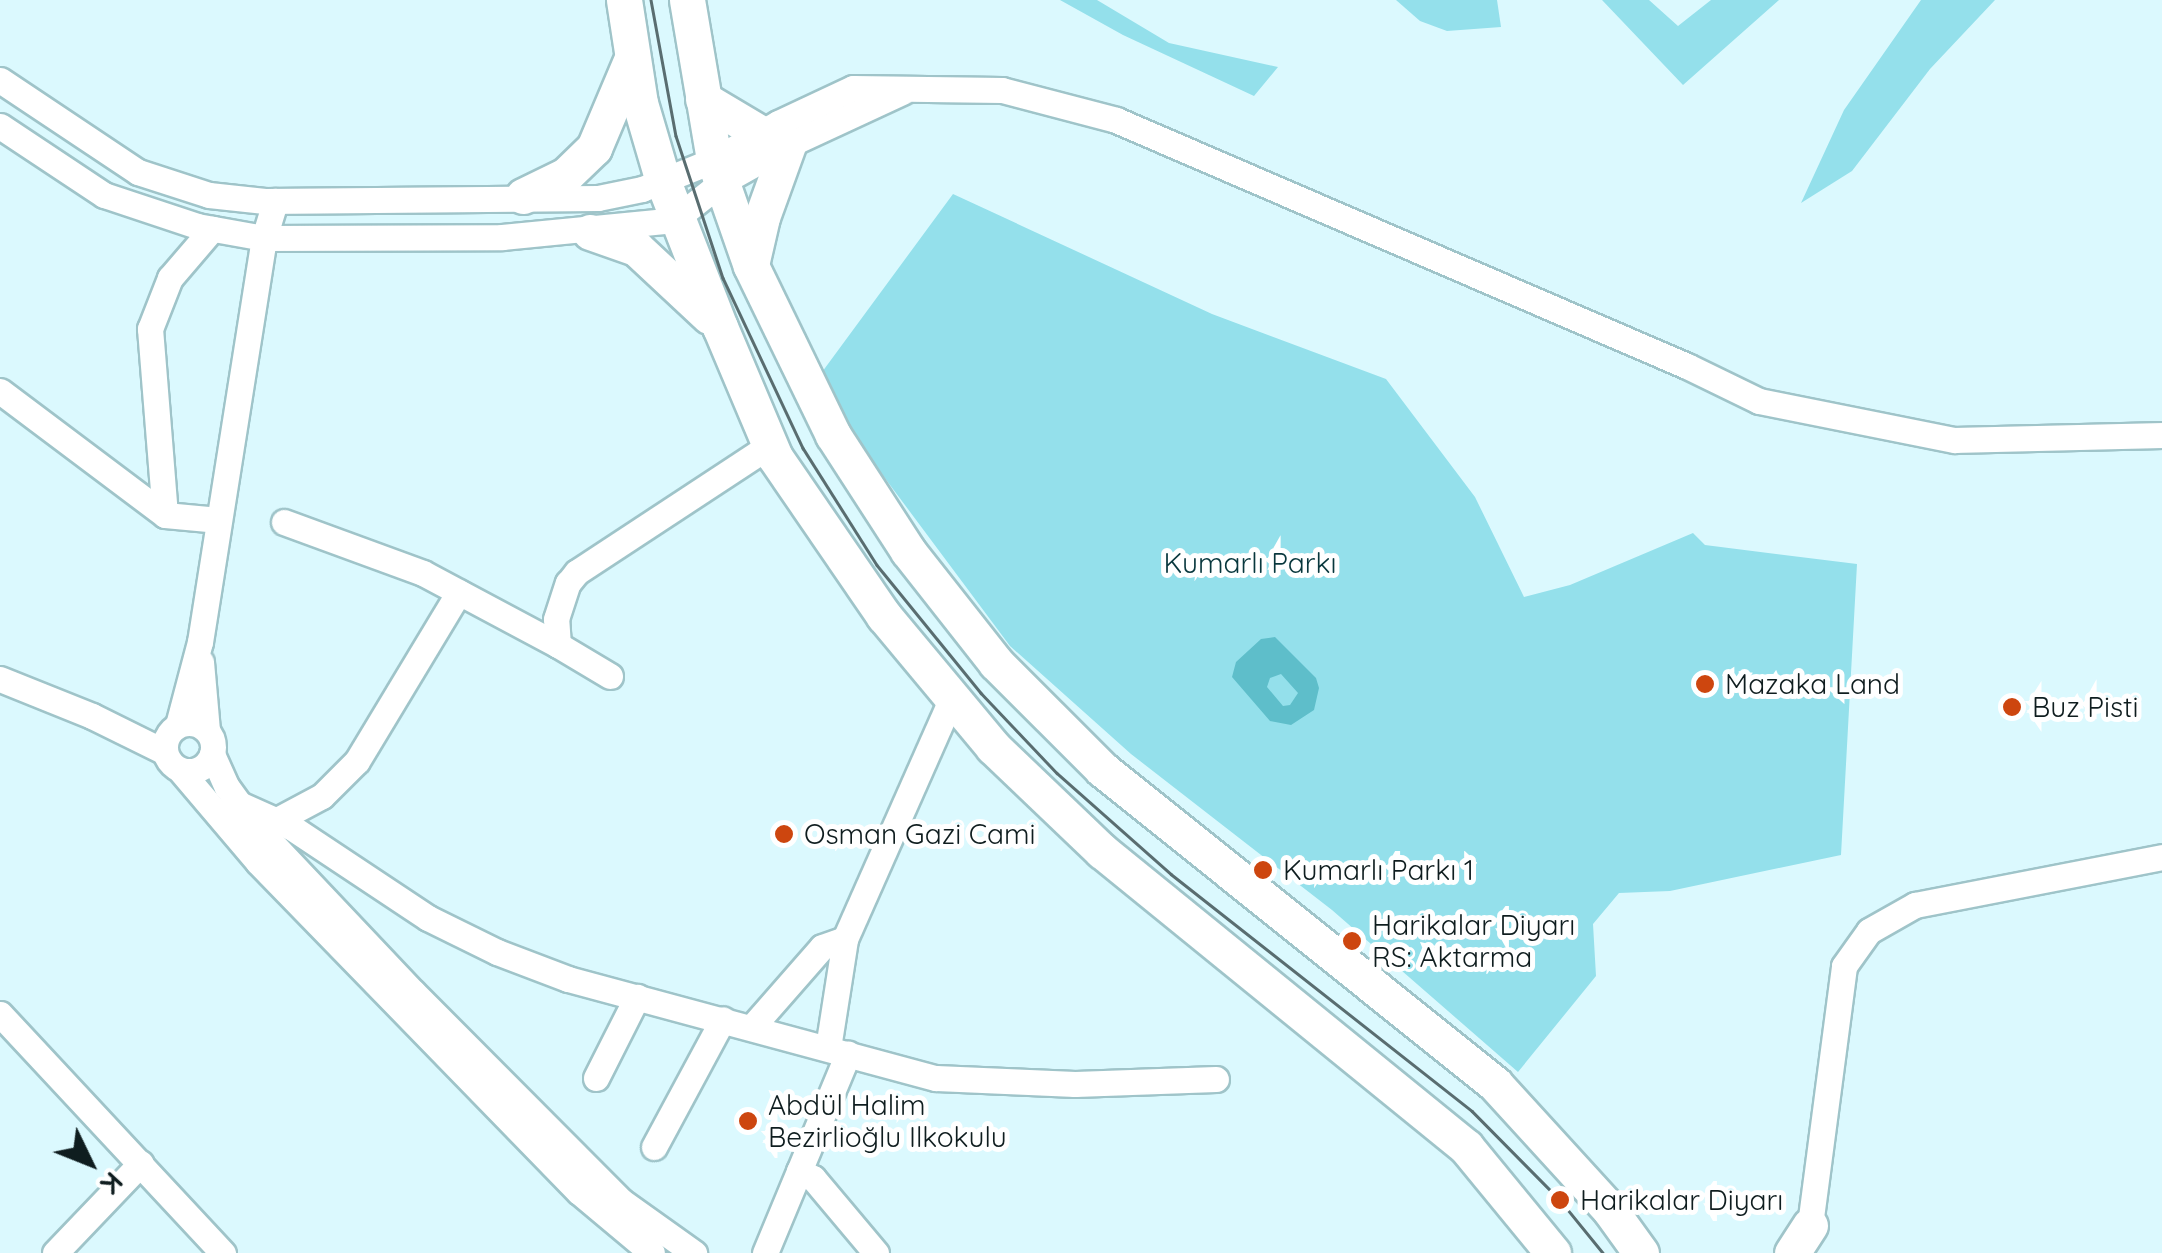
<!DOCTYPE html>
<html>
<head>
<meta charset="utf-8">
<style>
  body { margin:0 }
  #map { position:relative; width:2162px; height:1253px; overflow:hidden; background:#dbf9fe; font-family:Quicksand,sans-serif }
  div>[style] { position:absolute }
  .green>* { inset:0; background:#94e0eb }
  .water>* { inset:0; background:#5ebeca }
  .roads { filter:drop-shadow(2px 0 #9fc4c9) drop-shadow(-2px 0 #9fc4c9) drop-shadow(0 2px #9fc4c9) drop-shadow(0 -2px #9fc4c9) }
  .minor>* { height:25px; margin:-12.5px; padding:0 12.5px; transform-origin:12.5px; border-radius:12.5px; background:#fff }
  .minor>.ring { margin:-12.5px; padding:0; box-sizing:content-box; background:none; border:25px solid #fff; border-radius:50% }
  .highway>* { height:35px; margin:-17.5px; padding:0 17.5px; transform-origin:17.5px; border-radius:17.5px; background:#fff }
  .tram>* { height:2.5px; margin:-1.25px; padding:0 1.25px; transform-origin:1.25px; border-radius:1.25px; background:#596d70 }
  .dots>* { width:28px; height:28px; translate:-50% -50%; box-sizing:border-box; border:5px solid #fff; border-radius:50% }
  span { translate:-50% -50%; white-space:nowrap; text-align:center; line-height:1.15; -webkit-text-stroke:10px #fff; paint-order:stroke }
  .park-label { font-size:28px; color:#08373d }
  .poi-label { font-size:28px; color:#0f1d1f }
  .left { translate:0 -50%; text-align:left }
  .north { position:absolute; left:40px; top:1113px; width:100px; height:100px; -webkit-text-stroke:8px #fff; paint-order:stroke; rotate:133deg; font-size:28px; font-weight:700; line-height:40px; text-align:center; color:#0f1d1f }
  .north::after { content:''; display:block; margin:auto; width:35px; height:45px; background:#0f1d1f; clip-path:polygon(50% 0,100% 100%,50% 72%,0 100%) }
</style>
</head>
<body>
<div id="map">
  <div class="green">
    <div style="clip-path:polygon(1060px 0,1097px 0,1169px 43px,1278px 67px,1254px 96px,1123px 35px)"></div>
    <div style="clip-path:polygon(1396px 0,1497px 0,1501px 27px,1447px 31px,1420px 21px)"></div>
    <div style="clip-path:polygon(1602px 0,1649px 0,1678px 26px,1711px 0,1779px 0,1683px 85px)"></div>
    <div style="clip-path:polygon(1921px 0,1995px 0,1930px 69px,1852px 171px,1801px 203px,1844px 110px)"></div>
    <div style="clip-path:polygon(953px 194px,1212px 314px,1386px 379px,1475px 497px,1524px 597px,1570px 585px,1693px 533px,1705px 545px,1857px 564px,1841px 855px,1670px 891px,1619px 893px,1593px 924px,1596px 976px,1518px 1072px,1332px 910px,1131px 754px,1010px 646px,814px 383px)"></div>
  </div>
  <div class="water">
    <div style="clip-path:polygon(evenodd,1275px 637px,1316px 678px,1319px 688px,1314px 710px,1291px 725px,1270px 721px,1232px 677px,1236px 662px,1261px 639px,1275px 637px,1281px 674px,1298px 693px,1290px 705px,1283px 706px,1267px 687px,1270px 678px,1281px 674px)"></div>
  </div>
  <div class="roads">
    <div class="minor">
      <div style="left:0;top:80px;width:166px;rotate:33.7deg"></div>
      <div style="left:138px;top:172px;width:75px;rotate:17.9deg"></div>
      <div style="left:209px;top:195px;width:56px;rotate:6.1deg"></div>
      <div style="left:265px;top:201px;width:333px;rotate:-0.5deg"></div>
      <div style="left:598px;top:198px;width:45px;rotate:-11.6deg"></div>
      <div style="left:642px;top:189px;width:78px;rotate:-21.9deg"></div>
      <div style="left:714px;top:160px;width:74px;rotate:-30deg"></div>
      <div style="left:778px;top:123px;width:83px;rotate:-25deg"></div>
      <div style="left:853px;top:88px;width:149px;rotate:0.8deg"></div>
      <div style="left:1002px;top:90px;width:118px;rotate:14.7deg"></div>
      <div style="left:1116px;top:120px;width:622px;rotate:23.31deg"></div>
      <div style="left:1687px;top:366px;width:80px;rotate:25.9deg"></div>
      <div style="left:1759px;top:401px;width:200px;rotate:11.3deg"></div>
      <div style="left:1955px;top:440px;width:207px;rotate:-1.4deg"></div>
      <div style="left:0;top:126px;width:125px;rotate:33.6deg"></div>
      <div style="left:104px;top:195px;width:98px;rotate:18.4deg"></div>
      <div style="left:197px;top:226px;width:68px;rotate:10.2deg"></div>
      <div style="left:264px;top:238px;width:238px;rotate:-0.2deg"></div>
      <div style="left:502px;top:237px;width:173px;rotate:-5.6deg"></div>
      <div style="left:674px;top:220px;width:61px;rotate:-38.4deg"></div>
      <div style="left:722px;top:182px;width:76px;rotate:-29.3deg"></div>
      <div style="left:788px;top:145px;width:126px;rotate:-24.9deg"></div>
      <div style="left:0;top:391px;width:206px;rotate:36.9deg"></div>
      <div style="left:165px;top:515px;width:54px;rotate:5.3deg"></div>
      <div style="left:165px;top:515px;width:187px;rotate:-94.6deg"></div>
      <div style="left:150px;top:329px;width:55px;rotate:-68.6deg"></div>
      <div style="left:170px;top:278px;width:65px;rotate:-49.4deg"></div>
      <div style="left:284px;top:522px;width:148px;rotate:20.1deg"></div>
      <div style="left:423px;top:573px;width:153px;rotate:28.1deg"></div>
      <div style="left:201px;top:662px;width:69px;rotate:85deg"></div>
      <div style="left:610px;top:676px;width:61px;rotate:-149.2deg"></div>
      <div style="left:558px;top:645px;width:26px;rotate:-94deg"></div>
      <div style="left:556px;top:619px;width:38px;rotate:-72deg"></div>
      <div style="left:568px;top:583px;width:14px;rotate:-51deg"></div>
      <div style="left:577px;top:572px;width:231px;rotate:-33.3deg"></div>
      <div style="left:0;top:679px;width:99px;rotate:21.9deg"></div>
      <div style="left:92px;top:716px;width:81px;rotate:26.3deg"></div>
      <div class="ring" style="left:165px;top:723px;width:23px;height:23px"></div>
      <div style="left:178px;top:725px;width:86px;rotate:-75.2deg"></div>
      <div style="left:200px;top:642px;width:409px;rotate:-81deg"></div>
      <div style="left:264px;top:238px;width:39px;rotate:-73deg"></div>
      <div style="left:212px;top:754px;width:36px;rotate:66deg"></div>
      <div style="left:227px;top:787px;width:44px;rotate:54.2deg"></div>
      <div style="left:253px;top:823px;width:233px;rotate:46.6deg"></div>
      <div style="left:413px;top:992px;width:295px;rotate:45.1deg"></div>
      <div style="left:621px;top:1201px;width:90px;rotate:35.5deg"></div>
      <div style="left:180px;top:770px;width:121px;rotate:49.7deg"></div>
      <div style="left:258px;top:862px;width:460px;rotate:45.8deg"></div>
      <div style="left:579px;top:1192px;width:95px;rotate:39.9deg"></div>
      <div style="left:239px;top:804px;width:57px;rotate:23.9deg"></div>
      <div style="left:291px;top:827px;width:164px;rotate:33.6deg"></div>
      <div style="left:428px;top:918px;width:77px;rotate:26.2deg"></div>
      <div style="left:497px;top:952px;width:76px;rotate:20.8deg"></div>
      <div style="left:568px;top:979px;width:381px;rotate:15.1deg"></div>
      <div style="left:936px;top:1078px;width:139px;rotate:2.5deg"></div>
      <div style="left:1075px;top:1084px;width:141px;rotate:-2deg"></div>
      <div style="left:277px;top:820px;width:51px;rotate:-28.1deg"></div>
      <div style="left:322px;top:796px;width:49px;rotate:-45deg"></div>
      <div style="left:357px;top:761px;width:197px;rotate:-58.9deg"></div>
      <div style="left:0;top:1014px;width:327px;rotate:47deg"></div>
      <div style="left:752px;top:1027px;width:106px;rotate:-48.8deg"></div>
      <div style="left:822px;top:947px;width:24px;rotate:-19deg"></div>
      <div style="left:845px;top:939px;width:264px;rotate:-66.1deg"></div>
      <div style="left:828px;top:1048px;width:110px;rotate:-81.1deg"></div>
      <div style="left:596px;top:1078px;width:91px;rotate:-63.2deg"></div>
      <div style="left:654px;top:1147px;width:145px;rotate:-61.7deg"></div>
      <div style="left:799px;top:1171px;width:16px;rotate:27deg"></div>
      <div style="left:813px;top:1178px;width:98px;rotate:50deg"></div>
      <div style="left:1810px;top:1225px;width:261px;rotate:-82.5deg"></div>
      <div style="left:1844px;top:966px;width:43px;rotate:-54.5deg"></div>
      <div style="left:1869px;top:931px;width:53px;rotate:-29.5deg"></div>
      <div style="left:1915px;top:905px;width:252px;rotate:-11deg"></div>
      <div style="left:55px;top:1253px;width:124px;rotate:-46.3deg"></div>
      <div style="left:765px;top:1253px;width:216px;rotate:-67.4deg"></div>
    </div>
    <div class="highway">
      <div style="left:624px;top:0;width:104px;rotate:81.2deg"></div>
      <div style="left:640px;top:103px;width:81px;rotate:73.6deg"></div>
      <div style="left:663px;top:181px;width:157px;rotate:68.7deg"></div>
      <div style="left:720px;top:327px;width:141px;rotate:67.1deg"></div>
      <div style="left:775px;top:457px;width:193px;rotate:55.6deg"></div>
      <div style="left:884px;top:616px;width:170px;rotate:50.2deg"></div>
      <div style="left:993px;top:747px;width:151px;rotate:43.7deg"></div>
      <div style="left:1102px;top:851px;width:469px;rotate:39.1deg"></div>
      <div style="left:1466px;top:1147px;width:137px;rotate:50.6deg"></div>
      <div style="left:687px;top:0;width:162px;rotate:80.4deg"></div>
      <div style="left:714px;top:160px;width:112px;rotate:70.8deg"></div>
      <div style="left:751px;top:266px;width:188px;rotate:64.1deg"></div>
      <div style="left:833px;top:435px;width:138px;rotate:57.1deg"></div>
      <div style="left:908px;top:551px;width:142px;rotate:51.8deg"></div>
      <div style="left:996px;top:663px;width:150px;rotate:45deg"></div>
      <div style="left:1102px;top:769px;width:504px;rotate:38.71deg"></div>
      <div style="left:1495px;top:1084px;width:171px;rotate:47.6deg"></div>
      <div style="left:1610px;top:1210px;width:53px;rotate:54.2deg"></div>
      <div style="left:703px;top:99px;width:66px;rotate:30.8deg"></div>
      <div style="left:523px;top:196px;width:48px;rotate:-26deg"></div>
      <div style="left:566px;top:175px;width:39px;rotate:-44deg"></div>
      <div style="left:594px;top:148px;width:98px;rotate:-67.1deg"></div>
      <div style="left:590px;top:232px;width:49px;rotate:19.2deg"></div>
      <div style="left:636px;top:248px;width:100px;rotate:43deg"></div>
      <div style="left:751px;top:265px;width:49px;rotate:-77.1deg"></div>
      <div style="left:762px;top:217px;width:77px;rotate:-70.1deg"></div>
      <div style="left:1792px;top:1253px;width:33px;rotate:-57deg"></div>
    </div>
  </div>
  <div class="tram">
    <div style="left:651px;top:0;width:138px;rotate:79.6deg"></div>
    <div style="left:676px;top:136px;width:150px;rotate:71.7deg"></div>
    <div style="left:723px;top:278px;width:188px;rotate:64.8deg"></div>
    <div style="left:803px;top:448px;width:138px;rotate:57.7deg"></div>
    <div style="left:877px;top:565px;width:165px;rotate:50.9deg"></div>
    <div style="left:981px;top:693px;width:110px;rotate:46.5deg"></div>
    <div style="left:1057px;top:773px;width:152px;rotate:41.5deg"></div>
    <div style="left:1171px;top:874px;width:383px;rotate:38.2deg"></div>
    <div style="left:1472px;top:1111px;width:125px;rotate:45.3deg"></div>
    <div style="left:1560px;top:1200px;width:68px;rotate:50.9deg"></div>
  </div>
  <div class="dots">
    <div style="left:1705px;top:684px;background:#cd460f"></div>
    <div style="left:2012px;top:707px;background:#cd460f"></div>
    <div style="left:784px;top:834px;background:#cd460f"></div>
    <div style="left:1263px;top:870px;background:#cd460f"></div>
    <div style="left:1352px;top:941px;background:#cd460f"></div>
    <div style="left:748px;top:1121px;background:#cd460f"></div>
    <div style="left:1560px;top:1200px;background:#cd460f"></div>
  </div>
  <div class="park-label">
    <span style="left:1250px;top:563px">Kumarlı Parkı</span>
  </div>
  <div class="poi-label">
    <span class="left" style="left:1725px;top:684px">Mazaka Land</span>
    <span class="left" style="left:2032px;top:707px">Buz Pisti</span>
    <span class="left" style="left:804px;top:834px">Osman Gazi Cami</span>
    <span class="left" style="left:1283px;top:870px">Kumarlı Parkı 1</span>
    <span class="left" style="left:1372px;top:941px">Harikalar Diyarı<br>RS: Aktarma</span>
    <span class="left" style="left:768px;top:1121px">Abdül Halim<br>Bezirlioğlu Ilkokulu</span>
    <span class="left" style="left:1580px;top:1200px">Harikalar Diyarı</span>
  </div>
  <div class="north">K</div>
</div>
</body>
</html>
